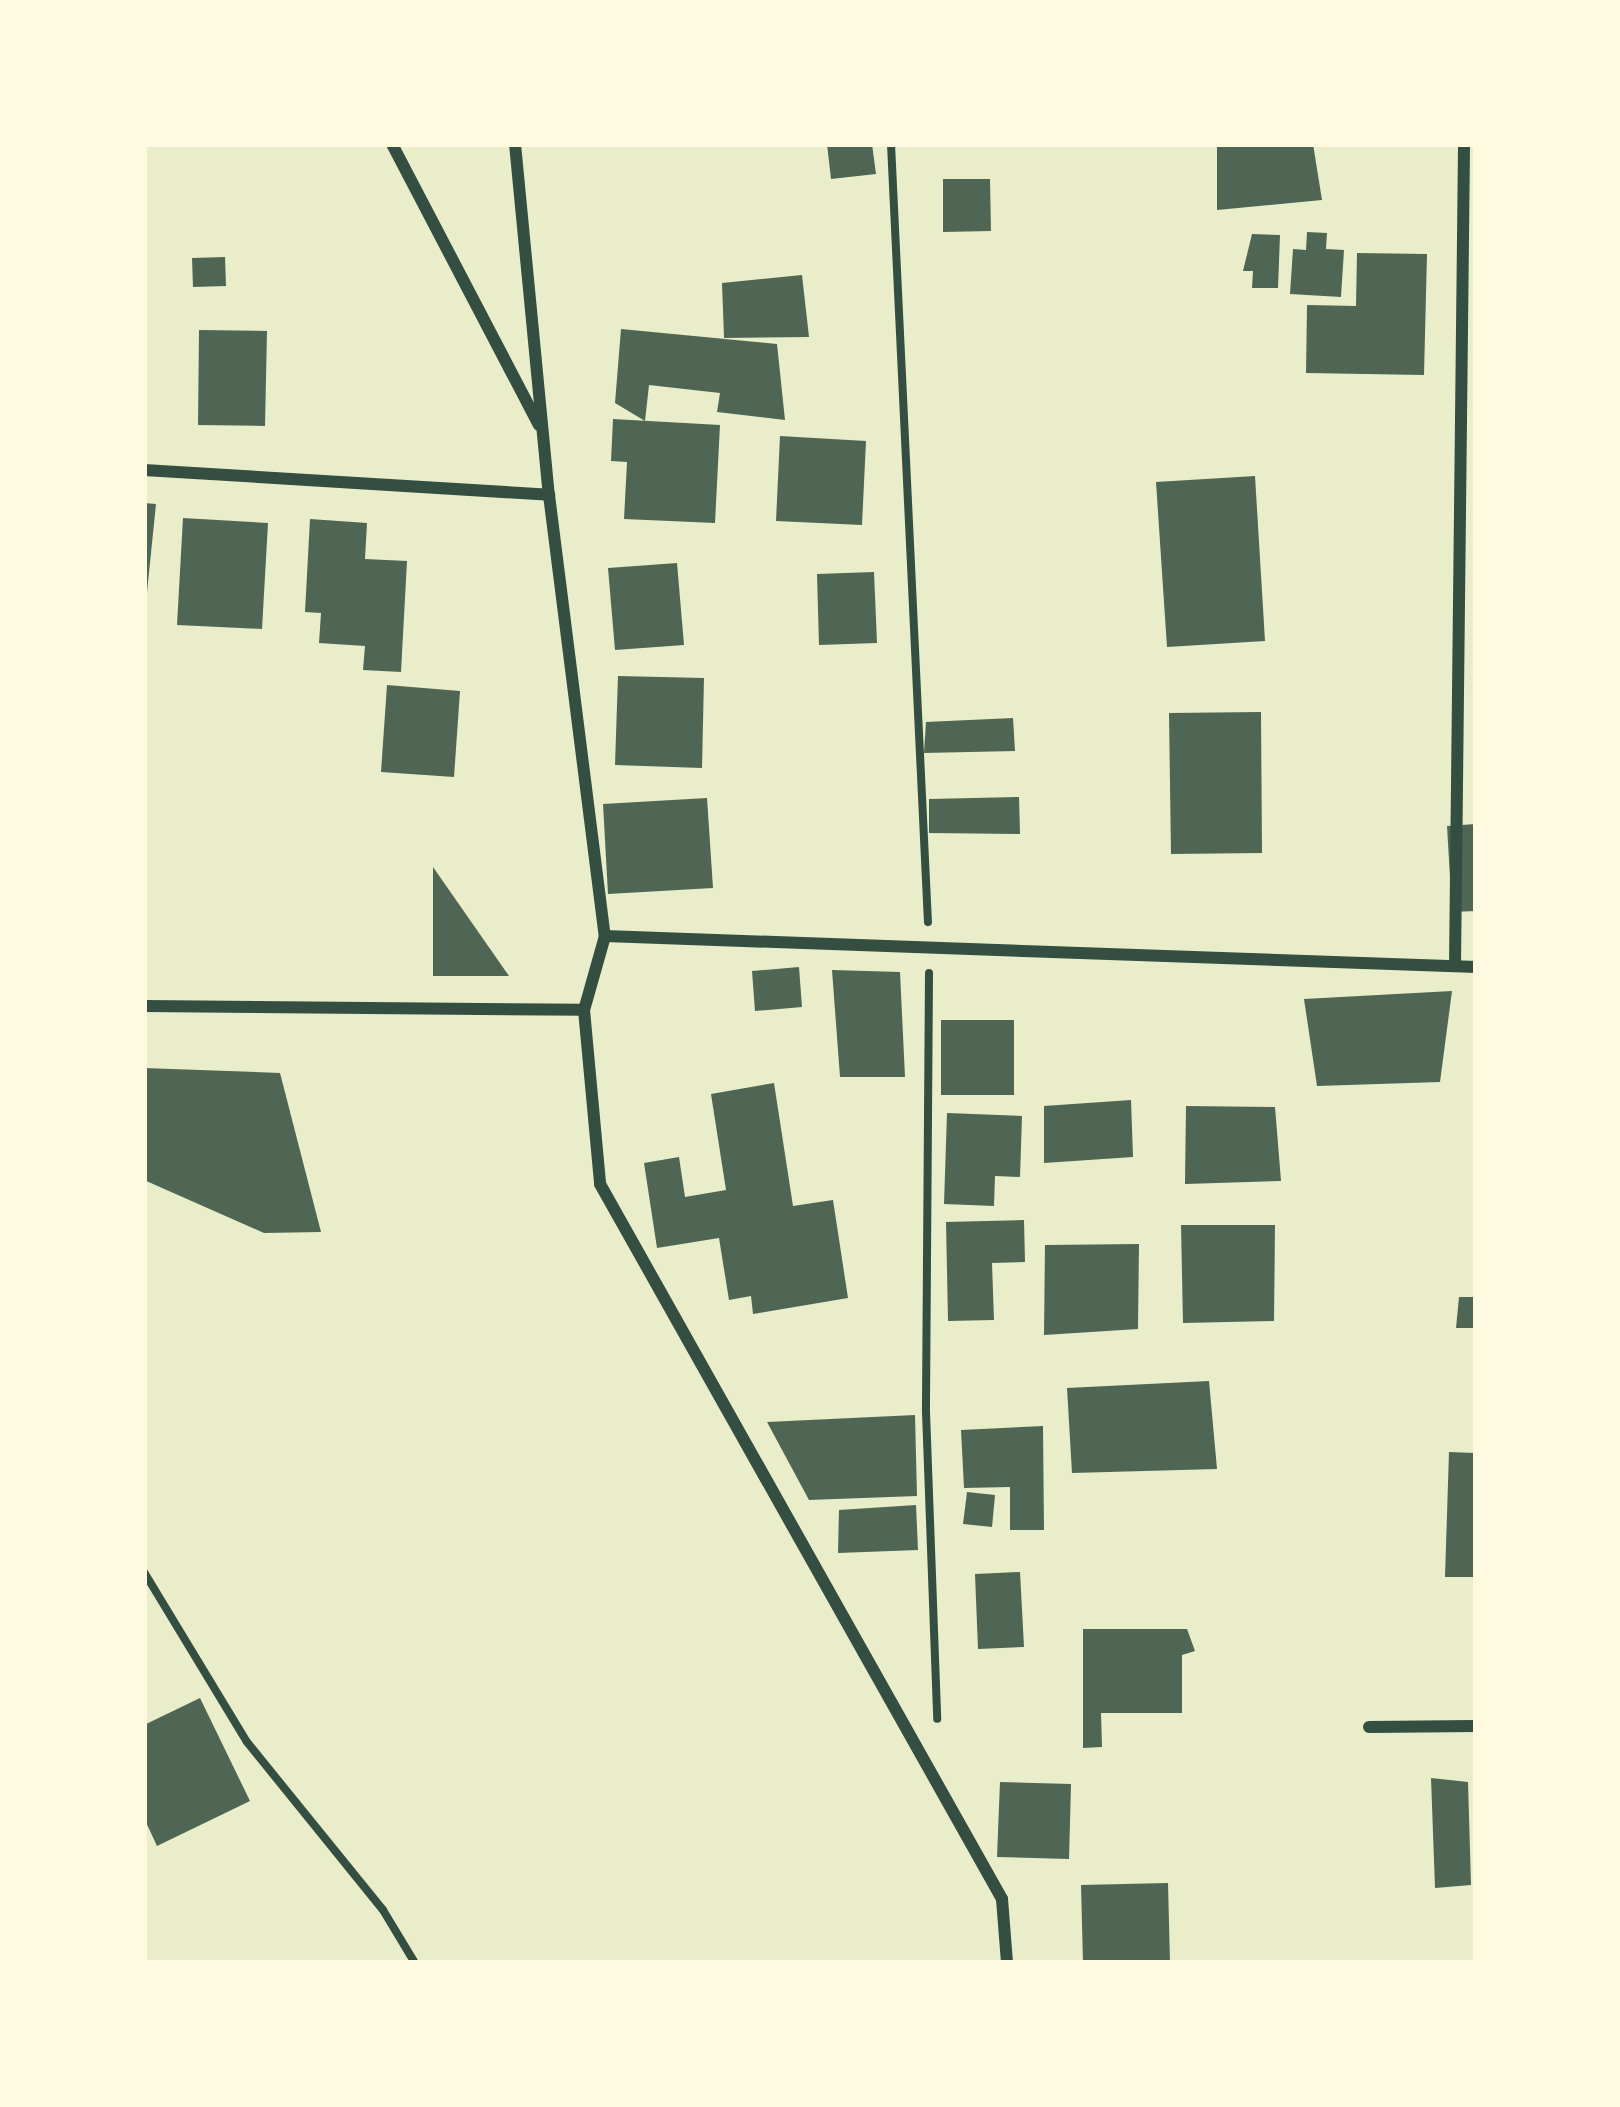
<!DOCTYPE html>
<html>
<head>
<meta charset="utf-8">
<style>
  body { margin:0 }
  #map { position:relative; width:1620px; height:2107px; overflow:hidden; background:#e9edc9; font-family:Cabin,sans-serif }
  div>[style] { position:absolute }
  .building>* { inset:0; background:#4f6655 }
  .path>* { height:8px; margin:-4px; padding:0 4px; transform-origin:4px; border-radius:4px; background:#344e41 }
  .minor>* { height:12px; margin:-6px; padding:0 6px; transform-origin:6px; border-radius:6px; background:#344e41 }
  span { translate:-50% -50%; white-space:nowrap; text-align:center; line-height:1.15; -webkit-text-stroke:10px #fefae0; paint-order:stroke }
  .frame { position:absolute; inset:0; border:147px solid #fefae0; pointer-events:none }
</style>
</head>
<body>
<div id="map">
  <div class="building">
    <div style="clip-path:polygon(827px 144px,872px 144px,876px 174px,831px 179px)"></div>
    <div style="clip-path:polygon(1217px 144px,1313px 144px,1322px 200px,1217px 210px)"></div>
    <div style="clip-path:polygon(943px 179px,990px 179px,991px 231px,943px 232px)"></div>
    <div style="clip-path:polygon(1307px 232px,1327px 233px,1326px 249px,1344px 250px,1341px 297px,1290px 294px,1293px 249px,1306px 250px)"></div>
    <div style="clip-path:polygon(1252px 234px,1280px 235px,1278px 288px,1252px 288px,1253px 271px,1243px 271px)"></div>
    <div style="clip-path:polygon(1357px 253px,1427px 254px,1424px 375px,1306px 373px,1307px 305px,1356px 306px)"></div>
    <div style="clip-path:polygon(225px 257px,226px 286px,193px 287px,192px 258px)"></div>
    <div style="clip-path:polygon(802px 275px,809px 337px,724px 338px,722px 283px)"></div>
    <div style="clip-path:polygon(621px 329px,777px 344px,785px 420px,717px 412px,720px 393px,649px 385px,645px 421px,615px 403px)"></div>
    <div style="clip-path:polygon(199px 330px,267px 331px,265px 426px,198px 425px)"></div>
    <div style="clip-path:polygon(613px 419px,720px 425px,715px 523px,624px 519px,627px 462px,611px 461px)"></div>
    <div style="clip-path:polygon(780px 436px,866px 441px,862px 525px,776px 521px)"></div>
    <div style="clip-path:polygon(1255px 476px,1265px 641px,1167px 647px,1156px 482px)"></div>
    <div style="clip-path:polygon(144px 503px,156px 504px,147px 592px,144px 592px)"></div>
    <div style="clip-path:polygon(183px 518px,268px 523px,262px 629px,177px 625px)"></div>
    <div style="clip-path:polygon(310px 519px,367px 523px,365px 559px,407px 561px,401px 672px,363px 670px,365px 646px,319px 643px,321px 613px,305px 612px)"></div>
    <div style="clip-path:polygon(677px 563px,684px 645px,615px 650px,608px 568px)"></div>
    <div style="clip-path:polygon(874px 572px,877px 643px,819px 645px,817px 574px)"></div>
    <div style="clip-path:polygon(618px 676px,704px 678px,702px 768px,615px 765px)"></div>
    <div style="clip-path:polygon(387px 685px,460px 691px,454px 777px,381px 772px)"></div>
    <div style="clip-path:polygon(1261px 712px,1262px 853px,1171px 854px,1169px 713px)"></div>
    <div style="clip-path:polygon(1013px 718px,1015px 751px,924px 753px,926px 722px)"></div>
    <div style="clip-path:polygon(1019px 797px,1020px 834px,929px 833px,929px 799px)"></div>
    <div style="clip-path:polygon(707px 798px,713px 888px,608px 894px,603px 804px)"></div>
    <div style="clip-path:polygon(1476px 824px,1476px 911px,1452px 912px,1447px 826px)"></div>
    <div style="clip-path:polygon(433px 867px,509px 976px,433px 976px)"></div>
    <div style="clip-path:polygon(799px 967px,802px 1007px,755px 1011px,752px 971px)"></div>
    <div style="clip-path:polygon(832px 970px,900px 972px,905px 1077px,840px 1077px)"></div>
    <div style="clip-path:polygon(1452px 991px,1440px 1082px,1317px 1086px,1304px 999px)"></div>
    <div style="clip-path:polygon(941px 1020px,1014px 1020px,1014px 1095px,941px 1095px)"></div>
    <div style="clip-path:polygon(144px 1068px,280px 1073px,321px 1232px,264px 1233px,144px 1180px)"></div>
    <div style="clip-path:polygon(774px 1083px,793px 1206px,833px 1200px,848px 1298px,753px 1314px,751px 1296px,729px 1300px,719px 1238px,657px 1248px,644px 1163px,679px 1157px,685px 1197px,726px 1190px,711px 1094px)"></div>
    <div style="clip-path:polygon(1131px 1100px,1133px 1157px,1044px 1163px,1044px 1106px)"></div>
    <div style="clip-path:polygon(1186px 1106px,1275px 1107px,1281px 1181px,1185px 1184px)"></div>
    <div style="clip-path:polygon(947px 1113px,1022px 1116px,1020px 1177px,995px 1176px,994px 1206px,944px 1204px)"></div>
    <div style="clip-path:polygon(1024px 1220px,1025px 1262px,992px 1263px,994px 1320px,948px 1321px,946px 1222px)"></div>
    <div style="clip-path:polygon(1181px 1225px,1275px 1225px,1274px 1321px,1183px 1323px)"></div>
    <div style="clip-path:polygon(1139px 1244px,1138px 1329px,1044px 1335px,1045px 1245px)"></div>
    <div style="clip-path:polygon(1459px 1297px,1476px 1297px,1476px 1328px,1456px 1328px)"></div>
    <div style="clip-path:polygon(1209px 1381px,1217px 1469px,1072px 1473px,1067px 1388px)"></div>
    <div style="clip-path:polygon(915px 1415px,917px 1496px,809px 1500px,767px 1422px)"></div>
    <div style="clip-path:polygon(1043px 1426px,1044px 1530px,1010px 1530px,1010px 1487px,964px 1488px,961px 1430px)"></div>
    <div style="clip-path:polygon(1449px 1452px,1476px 1453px,1476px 1577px,1445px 1577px)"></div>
    <div style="clip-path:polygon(967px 1492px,995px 1495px,992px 1527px,963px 1524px)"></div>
    <div style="clip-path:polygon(916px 1505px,918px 1550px,838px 1553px,839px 1510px)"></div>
    <div style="clip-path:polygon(1020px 1572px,1024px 1647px,978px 1649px,975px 1574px)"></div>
    <div style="clip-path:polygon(1083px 1629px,1187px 1629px,1195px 1651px,1182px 1655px,1182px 1713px,1101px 1713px,1102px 1747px,1083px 1748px)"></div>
    <div style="clip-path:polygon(200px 1698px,250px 1801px,157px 1846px,144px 1818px,144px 1725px)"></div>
    <div style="clip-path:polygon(1431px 1778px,1468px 1782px,1471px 1885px,1435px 1888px)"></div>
    <div style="clip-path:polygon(1000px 1782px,1071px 1784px,1069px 1859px,997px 1857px)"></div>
    <div style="clip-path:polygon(1168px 1883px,1170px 1963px,1083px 1963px,1081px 1885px)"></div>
  </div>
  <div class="path">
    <div style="left:891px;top:144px;width:779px;rotate:87.28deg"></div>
    <div style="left:929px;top:973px;width:439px;rotate:90.4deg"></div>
    <div style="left:926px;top:1412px;width:307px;rotate:87.9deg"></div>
    <div style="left:144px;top:1572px;width:199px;rotate:58.8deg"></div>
    <div style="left:247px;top:1742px;width:216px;rotate:51deg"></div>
    <div style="left:383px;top:1910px;width:62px;rotate:58.9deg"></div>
  </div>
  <div class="minor">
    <div style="left:392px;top:144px;width:317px;rotate:62.4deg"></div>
    <div style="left:515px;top:144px;width:353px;rotate:84.5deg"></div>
    <div style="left:549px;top:495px;width:445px;rotate:82.8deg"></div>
    <div style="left:605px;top:936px;width:77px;rotate:105.8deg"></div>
    <div style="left:584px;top:1010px;width:175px;rotate:84.7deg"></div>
    <div style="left:600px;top:1184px;width:820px;rotate:60.65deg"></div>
    <div style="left:1002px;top:1899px;width:64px;rotate:85.5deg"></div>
    <div style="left:144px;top:470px;width:406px;rotate:3.5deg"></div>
    <div style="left:605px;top:936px;width:872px;rotate:2.04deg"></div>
    <div style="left:1455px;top:966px;width:822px;rotate:-89.37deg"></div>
    <div style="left:144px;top:1006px;width:440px;rotate:0.5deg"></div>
    <div style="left:1369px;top:1727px;width:107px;rotate:-0.5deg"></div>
  </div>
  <div class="frame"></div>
</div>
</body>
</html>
